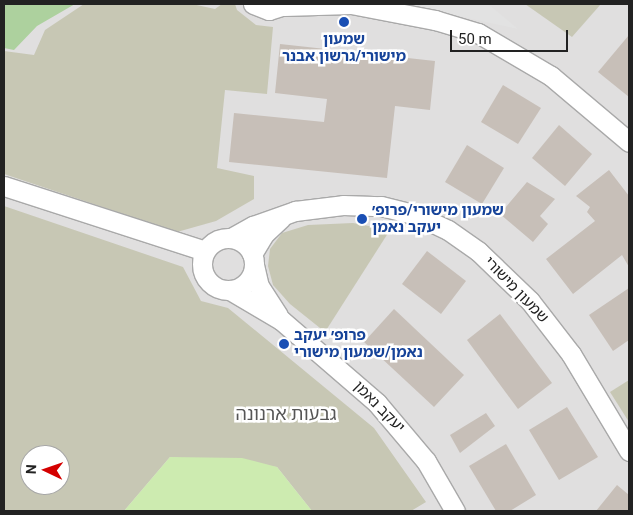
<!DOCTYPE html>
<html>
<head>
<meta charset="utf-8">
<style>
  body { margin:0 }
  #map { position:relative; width:633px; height:515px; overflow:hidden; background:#f2efe9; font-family:Roboto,"Noto Sans Hebrew",sans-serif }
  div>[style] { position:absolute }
  .residential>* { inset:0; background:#e0dfdf }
  .construction>* { inset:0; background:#c7c7b4 }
  .grass>* { inset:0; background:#cdebb0 }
  .forest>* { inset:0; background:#add19e }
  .parking>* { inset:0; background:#e2e2e2 }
  .building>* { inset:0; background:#c7bfb8 }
  .roads { filter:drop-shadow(1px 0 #a9a9a9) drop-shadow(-1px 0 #a9a9a9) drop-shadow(0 1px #a9a9a9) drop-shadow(0 -1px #a9a9a9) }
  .minor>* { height:19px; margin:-9.5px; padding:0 9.5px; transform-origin:9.5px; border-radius:9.5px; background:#fff }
  .minor>.ring { margin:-9.5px; padding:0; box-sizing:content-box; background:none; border:19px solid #fff; border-radius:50% }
  .dots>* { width:14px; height:14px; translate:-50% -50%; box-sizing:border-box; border:2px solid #fff; border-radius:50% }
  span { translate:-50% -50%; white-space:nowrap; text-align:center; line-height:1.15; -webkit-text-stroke:5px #fff; paint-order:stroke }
  .transit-label { font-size:15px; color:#164399; font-weight:700 }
  .left { translate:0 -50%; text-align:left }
  .street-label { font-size:15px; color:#222 }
  .quarter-label { font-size:18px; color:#555 }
  .frame { position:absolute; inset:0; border:5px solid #222; pointer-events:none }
  .north { position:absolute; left:20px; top:445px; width:50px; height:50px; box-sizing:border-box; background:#fff; border:1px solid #a7a7a7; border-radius:50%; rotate:273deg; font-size:14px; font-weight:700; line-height:20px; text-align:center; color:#222 }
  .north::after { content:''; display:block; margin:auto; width:18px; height:22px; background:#d40000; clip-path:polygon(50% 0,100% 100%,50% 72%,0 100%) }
  .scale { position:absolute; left:450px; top:30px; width:118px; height:22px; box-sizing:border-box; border:2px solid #222; border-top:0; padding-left:6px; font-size:15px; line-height:18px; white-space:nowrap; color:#222; -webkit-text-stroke:4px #fff; paint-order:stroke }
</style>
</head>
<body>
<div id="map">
  <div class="residential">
    <div style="clip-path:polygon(evenodd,4px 4px,629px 4px,629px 511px,4px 511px,4px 4px,30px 455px,60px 455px,60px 485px,30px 485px,30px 455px)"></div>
  </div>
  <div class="construction">
    <div style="clip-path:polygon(84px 4px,192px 4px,215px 9px,222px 4px,235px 4px,237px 10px,256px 25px,273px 27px,267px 94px,225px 90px,217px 168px,254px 176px,254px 199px,216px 221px,177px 232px,4px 174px,4px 51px,34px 55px,45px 30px)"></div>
    <div style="clip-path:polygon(525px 4px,601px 4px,572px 37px)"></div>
    <div style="clip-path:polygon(evenodd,4px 206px,183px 267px,201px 301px,228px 308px,374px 428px,426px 502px,411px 511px,312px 511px,277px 467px,170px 457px,124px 511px,4px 511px,4px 206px,30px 455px,60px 455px,60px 485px,30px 485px,30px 455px)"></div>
    <div style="clip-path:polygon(353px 223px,390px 230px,325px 332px,290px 304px,273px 285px,268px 266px,270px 249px,282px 233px,308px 225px)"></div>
    <div style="clip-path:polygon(629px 380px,629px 422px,610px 392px)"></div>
  </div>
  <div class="grass">
    <div style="clip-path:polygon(170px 457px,242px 458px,277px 467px,312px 511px,124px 511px)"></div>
  </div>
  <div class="forest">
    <div style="clip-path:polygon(4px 4px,75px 4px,37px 26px,14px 50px,4px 48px)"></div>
  </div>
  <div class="parking">
    <div style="clip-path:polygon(406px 4px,488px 4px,518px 29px,426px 9px)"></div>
  </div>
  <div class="building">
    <div style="clip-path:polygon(629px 35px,629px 97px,598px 72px)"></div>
    <div style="clip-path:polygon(280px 44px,435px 61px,430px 110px,395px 106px,387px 178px,229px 162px,234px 113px,324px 122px,327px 99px,275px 93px)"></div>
    <div style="clip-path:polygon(503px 85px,541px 108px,518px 144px,481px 122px)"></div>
    <div style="clip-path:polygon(559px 125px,592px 154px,565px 186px,532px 158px)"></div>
    <div style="clip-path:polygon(467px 145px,504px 168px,482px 204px,445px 182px)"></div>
    <div style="clip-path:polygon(609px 170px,629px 196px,629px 267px,622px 255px,573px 294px,546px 259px,595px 221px,587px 212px,590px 207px,576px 196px)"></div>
    <div style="clip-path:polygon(527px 182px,555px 199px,540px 216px,548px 224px,533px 242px,500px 214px)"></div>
    <div style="clip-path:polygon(427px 251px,466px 281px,441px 314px,402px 284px)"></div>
    <div style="clip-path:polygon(629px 288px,629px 340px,613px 351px,589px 315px)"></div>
    <div style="clip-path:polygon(394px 309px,464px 375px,434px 407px,364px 342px)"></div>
    <div style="clip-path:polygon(500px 314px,552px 383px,518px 409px,467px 340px)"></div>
    <div style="clip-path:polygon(567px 407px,598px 457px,559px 480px,529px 430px)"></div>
    <div style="clip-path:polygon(486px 413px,495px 426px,460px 453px,450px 435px)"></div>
    <div style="clip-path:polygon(506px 444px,536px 495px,510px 511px,496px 511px,469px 466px)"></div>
    <div style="clip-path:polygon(617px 485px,629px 495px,629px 511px,596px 511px)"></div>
  </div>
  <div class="roads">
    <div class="minor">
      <div style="left:253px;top:4px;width:17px;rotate:21deg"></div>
      <div style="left:269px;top:10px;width:19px;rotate:-18deg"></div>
      <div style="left:284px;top:6px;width:67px;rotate:-1.7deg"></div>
      <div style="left:351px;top:4px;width:86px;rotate:10.8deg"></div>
      <div style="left:435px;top:20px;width:45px;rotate:16.8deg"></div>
      <div style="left:478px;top:33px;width:85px;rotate:30.5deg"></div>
      <div style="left:551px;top:76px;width:102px;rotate:40.2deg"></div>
      <div style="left:4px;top:186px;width:211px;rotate:17.9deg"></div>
      <div class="ring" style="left:202px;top:238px;width:33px;height:33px"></div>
      <div style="left:231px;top:238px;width:25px;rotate:-29deg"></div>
      <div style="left:253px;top:226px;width:45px;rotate:-19.7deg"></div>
      <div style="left:295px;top:211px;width:48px;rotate:-7.1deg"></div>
      <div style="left:343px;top:205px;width:38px;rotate:2deg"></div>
      <div style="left:381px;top:206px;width:36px;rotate:14deg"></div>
      <div style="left:416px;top:215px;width:35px;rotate:25deg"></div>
      <div style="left:448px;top:230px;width:37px;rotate:35deg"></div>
      <div style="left:478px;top:251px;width:72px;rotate:43.9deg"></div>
      <div style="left:530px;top:301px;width:67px;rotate:52.3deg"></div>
      <div style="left:571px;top:354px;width:113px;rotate:59.1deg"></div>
      <div style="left:252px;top:254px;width:23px;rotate:-59deg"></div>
      <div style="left:264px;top:234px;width:23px;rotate:-43deg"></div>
      <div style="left:254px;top:265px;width:22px;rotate:77deg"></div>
      <div style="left:259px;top:286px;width:35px;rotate:57deg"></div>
      <div style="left:230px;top:290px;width:59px;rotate:30.5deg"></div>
      <div style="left:281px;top:320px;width:127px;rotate:40.8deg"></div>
      <div style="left:377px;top:403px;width:76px;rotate:49.8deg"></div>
      <div style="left:426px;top:461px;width:58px;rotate:59.9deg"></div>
    </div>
  </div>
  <div class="dots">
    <div style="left:344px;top:22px;background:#1a4fb4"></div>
    <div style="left:362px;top:219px;background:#1a4fb4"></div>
    <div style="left:284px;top:344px;background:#1a4fb4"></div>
  </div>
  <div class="transit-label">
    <span style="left:344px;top:48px">שמעון<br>מישורי/גרשון אבנר</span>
    <span class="left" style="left:372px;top:219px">שמעון מישורי/פרופ׳<br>יעקב נאמן</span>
    <span class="left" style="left:294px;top:344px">פרופ׳ יעקב<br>נאמן/שמעון מישורי</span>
  </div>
  <div class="street-label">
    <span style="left:516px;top:290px;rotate:46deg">שמעון מישורי</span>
    <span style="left:379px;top:407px;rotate:45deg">יעקב נאמן</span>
  </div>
  <div class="quarter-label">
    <span style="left:286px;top:414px">גבעות ארנונה</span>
  </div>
  <div class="frame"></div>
  <div class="north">N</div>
  <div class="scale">50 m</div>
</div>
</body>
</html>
